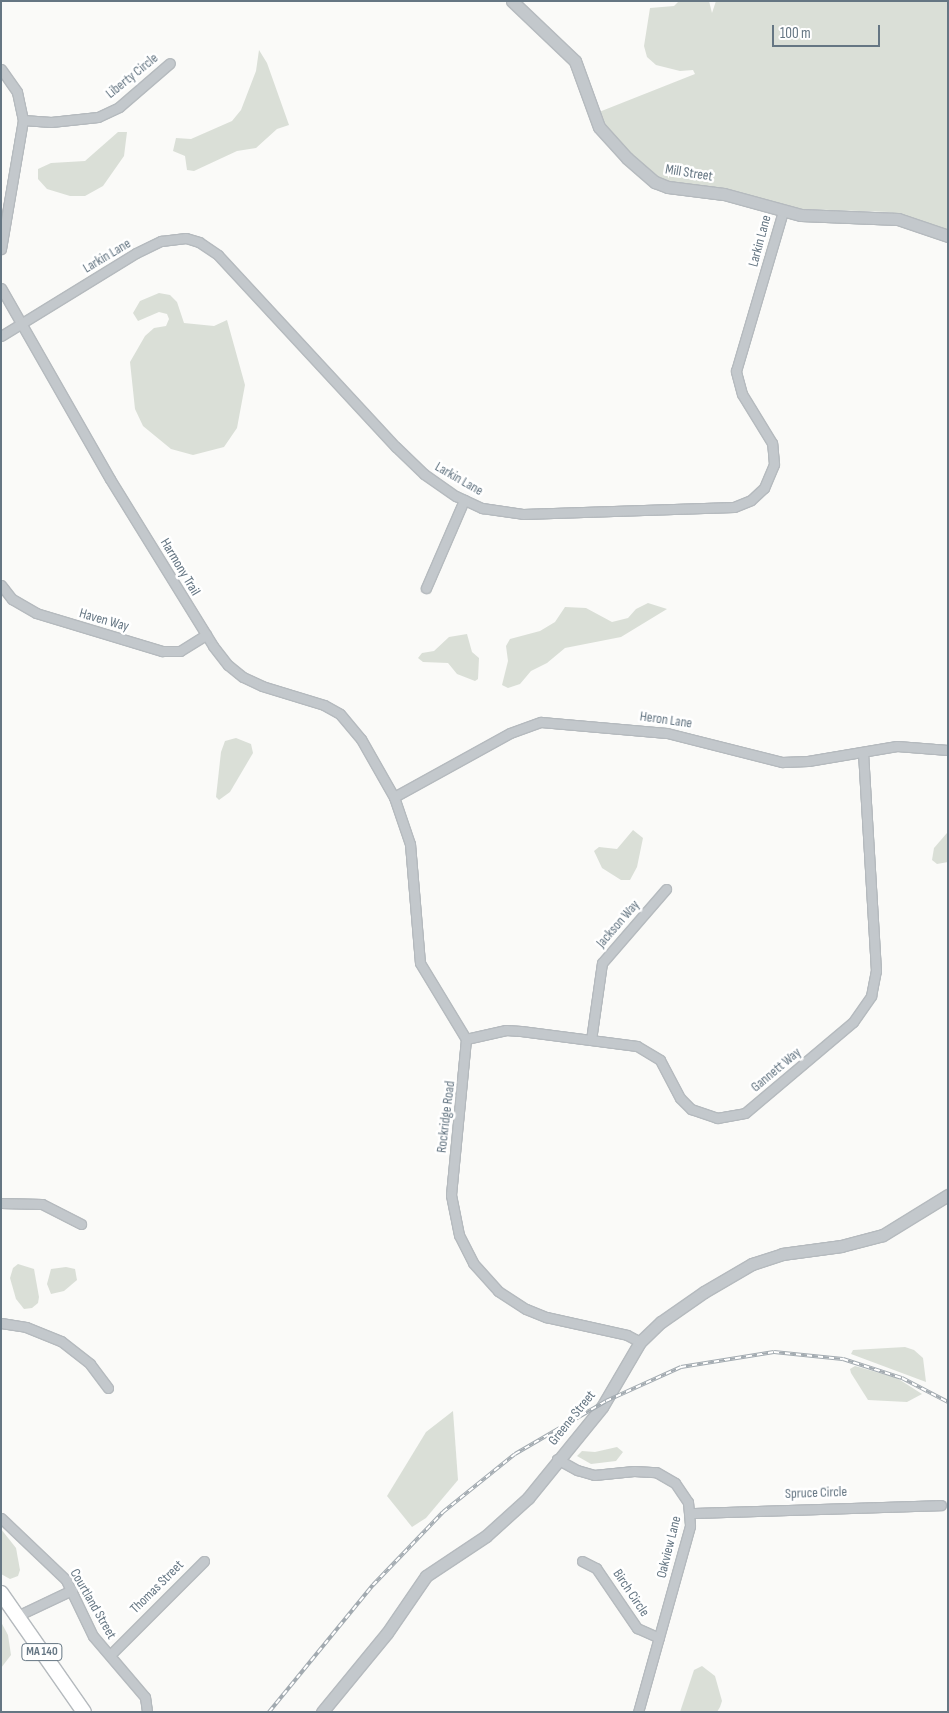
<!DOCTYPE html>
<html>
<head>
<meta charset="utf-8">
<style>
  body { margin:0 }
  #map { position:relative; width:949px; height:1713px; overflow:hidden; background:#fafaf8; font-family:"Sofia Sans Condensed",sans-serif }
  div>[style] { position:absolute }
  .green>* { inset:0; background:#dadfd7 }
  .roads { filter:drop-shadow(1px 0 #b5babe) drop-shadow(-1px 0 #b5babe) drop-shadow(0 1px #b5babe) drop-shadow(0 -1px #b5babe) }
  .minor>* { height:9px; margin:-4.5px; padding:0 4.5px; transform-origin:4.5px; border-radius:4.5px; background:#c3c8cc }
  .tertiary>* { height:11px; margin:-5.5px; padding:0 5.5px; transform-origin:5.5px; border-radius:5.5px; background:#c3c8cc }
  .primary>* { height:14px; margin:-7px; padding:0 7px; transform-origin:7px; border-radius:7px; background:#fff }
  .rail>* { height:4px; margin-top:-2px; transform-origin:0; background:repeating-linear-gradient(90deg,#fff 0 5.5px,#a2aab0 0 11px); box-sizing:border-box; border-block:1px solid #a2aab0 }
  span { translate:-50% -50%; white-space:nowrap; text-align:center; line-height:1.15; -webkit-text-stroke:5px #fff; paint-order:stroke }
  .shield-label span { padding:1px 4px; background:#fff; border:1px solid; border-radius:4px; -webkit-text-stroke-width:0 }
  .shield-label { font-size:12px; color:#657683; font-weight:700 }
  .street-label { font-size:14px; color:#657683 }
  .frame { position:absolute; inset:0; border:2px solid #657683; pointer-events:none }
  .scale { position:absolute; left:772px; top:25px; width:108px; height:22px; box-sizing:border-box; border:2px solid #657683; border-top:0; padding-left:6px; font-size:15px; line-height:18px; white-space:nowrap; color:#657683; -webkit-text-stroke:4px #fff; paint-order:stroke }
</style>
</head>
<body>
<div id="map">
  <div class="green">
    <div style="clip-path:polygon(679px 1px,709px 1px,712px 13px,716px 1px,948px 1px,948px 231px,889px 212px,801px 209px,724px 188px,671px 185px,655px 178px,607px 130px,599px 112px,695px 74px,693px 70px,680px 71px,656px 65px,647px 57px,644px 46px,650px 8px,674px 6px)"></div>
    <div style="clip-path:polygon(259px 50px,267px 63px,289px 125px,277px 129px,256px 148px,237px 151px,194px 171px,187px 170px,185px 156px,173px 151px,176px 138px,191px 139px,232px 121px,241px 110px,256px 71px)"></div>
    <div style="clip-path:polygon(118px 132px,127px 132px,124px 156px,103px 186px,85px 196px,70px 196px,47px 189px,38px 179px,38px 169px,51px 163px,85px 161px)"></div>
    <div style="clip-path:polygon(159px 293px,170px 295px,177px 302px,184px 323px,214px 326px,227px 320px,245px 385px,237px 428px,224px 447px,193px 455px,171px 449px,143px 426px,135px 409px,130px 362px,145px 336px,154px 328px,166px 326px,169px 319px,167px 314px,159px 312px,138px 321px,133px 313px,140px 301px)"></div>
    <div style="clip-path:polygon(648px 603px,667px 609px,621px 637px,565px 648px,547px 663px,531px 671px,520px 684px,508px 688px,502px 685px,508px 661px,506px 646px,510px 639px,540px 631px,555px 622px,565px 607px,586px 608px,612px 622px,628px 618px,636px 609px)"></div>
    <div style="clip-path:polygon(467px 634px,472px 652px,479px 658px,478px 679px,475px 681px,457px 674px,448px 663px,423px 662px,418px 658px,422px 653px,434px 651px,449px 637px)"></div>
    <div style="clip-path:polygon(236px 738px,251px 744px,253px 753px,230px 792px,219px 800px,216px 797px,221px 752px,225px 741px)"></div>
    <div style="clip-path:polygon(633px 830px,643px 838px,637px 867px,630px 880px,621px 880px,602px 868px,594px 851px,599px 847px,617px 849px)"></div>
    <div style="clip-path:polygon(947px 833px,948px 862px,937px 864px,932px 860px,934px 848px)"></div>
    <div style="clip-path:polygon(18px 1264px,34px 1269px,39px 1297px,38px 1303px,32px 1308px,24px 1309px,16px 1299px,10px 1278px,13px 1268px)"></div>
    <div style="clip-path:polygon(66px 1267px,75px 1269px,77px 1280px,64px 1291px,51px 1294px,47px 1284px,51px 1269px)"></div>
    <div style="clip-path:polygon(905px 1347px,914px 1350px,923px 1358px,926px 1382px,851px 1354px,853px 1350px)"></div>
    <div style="clip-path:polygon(855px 1366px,897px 1378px,922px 1394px,907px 1402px,868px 1400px,851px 1373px,850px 1369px)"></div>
    <div style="clip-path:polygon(453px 1411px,458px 1480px,426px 1518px,412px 1527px,387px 1496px,426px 1432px)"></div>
    <div style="clip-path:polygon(617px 1447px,623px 1452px,616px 1461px,591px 1464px,577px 1456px,582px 1451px,595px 1452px)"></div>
    <div style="clip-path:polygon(1px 1529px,16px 1548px,20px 1570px,18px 1576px,10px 1579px,1px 1574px)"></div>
    <div style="clip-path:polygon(1px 1622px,8px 1635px,11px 1655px,1px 1668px)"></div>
    <div style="clip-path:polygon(702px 1666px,715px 1676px,722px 1701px,720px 1707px,717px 1712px,680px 1712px,694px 1670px)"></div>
  </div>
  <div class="roads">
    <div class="minor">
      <div style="left:1px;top:69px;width:28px;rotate:55deg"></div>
      <div style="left:17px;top:92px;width:29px;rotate:78deg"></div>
      <div style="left:23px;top:120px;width:131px;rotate:99.7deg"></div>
      <div style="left:23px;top:120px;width:28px;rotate:4deg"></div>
      <div style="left:51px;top:122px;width:47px;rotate:-6.1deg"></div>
      <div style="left:98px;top:117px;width:23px;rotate:-25deg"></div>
      <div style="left:119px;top:107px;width:67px;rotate:-40.8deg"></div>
      <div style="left:1px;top:288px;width:220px;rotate:60.3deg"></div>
      <div style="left:110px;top:479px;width:196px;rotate:58.3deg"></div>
      <div style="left:213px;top:646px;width:24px;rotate:52deg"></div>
      <div style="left:228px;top:665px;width:19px;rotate:39deg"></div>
      <div style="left:243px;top:677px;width:21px;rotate:25deg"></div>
      <div style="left:262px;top:686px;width:65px;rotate:17deg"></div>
      <div style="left:324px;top:705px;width:18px;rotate:29deg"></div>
      <div style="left:340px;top:714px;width:33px;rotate:50deg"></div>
      <div style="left:361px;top:739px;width:67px;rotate:60.4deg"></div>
      <div style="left:394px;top:797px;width:50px;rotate:71.2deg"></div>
      <div style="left:410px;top:844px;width:119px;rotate:85.2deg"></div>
      <div style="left:420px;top:963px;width:89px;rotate:58.8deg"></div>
      <div style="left:466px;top:1039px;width:157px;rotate:95.5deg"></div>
      <div style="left:451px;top:1195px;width:41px;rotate:78.7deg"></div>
      <div style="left:459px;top:1235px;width:31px;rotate:63deg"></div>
      <div style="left:473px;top:1263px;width:38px;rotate:48deg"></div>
      <div style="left:498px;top:1291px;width:33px;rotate:33deg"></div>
      <div style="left:526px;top:1309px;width:22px;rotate:22deg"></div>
      <div style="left:546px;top:1317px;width:83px;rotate:12.5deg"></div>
      <div style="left:627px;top:1335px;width:15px;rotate:28deg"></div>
      <div style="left:1px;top:336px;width:158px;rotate:-31.6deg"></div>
      <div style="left:136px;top:253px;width:28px;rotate:-26deg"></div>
      <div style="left:161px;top:241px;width:25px;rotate:-7deg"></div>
      <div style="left:186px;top:238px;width:14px;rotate:17deg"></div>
      <div style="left:199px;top:242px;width:23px;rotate:34deg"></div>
      <div style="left:218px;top:255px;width:262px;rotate:47.2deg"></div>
      <div style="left:396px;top:447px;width:39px;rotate:44deg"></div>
      <div style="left:424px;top:474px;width:39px;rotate:35deg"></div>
      <div style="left:456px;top:496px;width:29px;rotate:25deg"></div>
      <div style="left:482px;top:508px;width:41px;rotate:8.3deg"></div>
      <div style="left:523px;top:514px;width:211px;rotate:-1.9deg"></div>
      <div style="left:734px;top:507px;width:18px;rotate:-22deg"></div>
      <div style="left:751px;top:500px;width:18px;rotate:-43deg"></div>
      <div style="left:764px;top:488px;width:26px;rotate:-67deg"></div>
      <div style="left:774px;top:464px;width:21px;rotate:-95deg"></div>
      <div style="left:772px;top:443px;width:57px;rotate:-121.5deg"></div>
      <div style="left:742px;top:394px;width:24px;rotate:-105deg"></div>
      <div style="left:736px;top:371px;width:167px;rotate:-73.6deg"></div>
      <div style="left:1px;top:585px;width:18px;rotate:52deg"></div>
      <div style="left:12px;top:599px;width:28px;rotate:30deg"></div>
      <div style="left:36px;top:613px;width:132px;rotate:16.8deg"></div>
      <div style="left:162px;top:651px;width:18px"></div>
      <div style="left:180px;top:651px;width:31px;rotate:-32deg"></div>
      <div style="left:426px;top:588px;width:96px;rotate:-66.6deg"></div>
      <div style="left:394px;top:797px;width:132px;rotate:-28.9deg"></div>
      <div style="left:510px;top:733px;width:33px;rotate:-20deg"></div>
      <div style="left:541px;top:722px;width:126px;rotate:5deg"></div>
      <div style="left:667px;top:733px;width:119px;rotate:14.2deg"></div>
      <div style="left:782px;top:762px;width:26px;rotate:-2deg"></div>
      <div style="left:808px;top:761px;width:90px;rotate:-9.6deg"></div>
      <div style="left:897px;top:746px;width:51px;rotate:4.5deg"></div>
      <div style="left:466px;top:1039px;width:41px;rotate:-12.7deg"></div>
      <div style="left:506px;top:1030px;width:15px;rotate:4deg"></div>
      <div style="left:521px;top:1031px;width:117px;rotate:7.4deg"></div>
      <div style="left:637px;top:1046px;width:27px;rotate:31deg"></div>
      <div style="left:660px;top:1060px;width:43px;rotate:62.2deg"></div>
      <div style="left:680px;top:1098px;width:16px;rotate:45deg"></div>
      <div style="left:691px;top:1109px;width:28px;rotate:19deg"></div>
      <div style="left:717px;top:1118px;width:28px;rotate:-10deg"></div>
      <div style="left:745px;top:1113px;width:141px;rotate:-40.1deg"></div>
      <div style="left:853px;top:1022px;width:32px;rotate:-55deg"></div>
      <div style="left:871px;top:996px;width:25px;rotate:-79deg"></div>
      <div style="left:876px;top:971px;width:218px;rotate:-93.4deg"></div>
      <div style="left:591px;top:1040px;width:78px;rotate:-81.9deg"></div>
      <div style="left:602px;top:963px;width:98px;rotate:-49.1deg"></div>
      <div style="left:1px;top:1203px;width:41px;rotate:1.4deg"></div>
      <div style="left:42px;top:1204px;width:44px;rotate:27.1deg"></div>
      <div style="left:1px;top:1323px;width:25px;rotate:9deg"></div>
      <div style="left:26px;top:1327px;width:38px;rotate:22deg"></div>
      <div style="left:61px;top:1341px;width:37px;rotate:38deg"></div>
      <div style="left:90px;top:1364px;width:30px;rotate:53deg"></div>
      <div style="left:557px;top:1459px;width:23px;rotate:29deg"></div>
      <div style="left:577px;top:1470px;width:18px;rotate:16deg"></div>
      <div style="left:594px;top:1475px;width:40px;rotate:-5.7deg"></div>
      <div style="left:634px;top:1471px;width:22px;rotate:3deg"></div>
      <div style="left:656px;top:1472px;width:22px;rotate:30deg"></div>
      <div style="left:675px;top:1483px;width:23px;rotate:56deg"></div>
      <div style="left:688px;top:1502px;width:24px;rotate:85deg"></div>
      <div style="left:690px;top:1526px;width:193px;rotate:105.6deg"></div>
      <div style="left:691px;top:1513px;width:250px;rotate:-1.8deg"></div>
      <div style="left:1px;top:1518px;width:90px;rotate:43.6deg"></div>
      <div style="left:66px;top:1580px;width:62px;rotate:64.3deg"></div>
      <div style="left:93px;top:1636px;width:80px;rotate:49.6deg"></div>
      <div style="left:145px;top:1697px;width:15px;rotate:82deg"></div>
      <div style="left:582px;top:1561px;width:16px;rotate:27deg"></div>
      <div style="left:596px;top:1568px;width:73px;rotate:55.7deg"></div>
      <div style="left:637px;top:1628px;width:24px;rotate:24deg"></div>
      <div style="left:17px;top:1616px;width:61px;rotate:-25.3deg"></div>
      <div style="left:110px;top:1655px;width:133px;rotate:-45deg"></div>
    </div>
    <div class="tertiary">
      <div style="left:512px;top:1px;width:87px;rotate:43.6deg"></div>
      <div style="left:575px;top:61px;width:70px;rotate:70deg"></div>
      <div style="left:599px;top:127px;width:42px;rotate:47.9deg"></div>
      <div style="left:627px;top:158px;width:37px;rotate:41deg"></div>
      <div style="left:655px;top:182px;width:14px;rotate:21deg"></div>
      <div style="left:668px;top:187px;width:56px;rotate:7.1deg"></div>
      <div style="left:724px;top:194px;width:80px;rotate:15.3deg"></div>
      <div style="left:801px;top:215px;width:97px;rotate:2.4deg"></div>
      <div style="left:898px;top:219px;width:53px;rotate:18.8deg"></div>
      <div style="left:322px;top:1712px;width:102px;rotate:-50.6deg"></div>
      <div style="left:387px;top:1633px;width:69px;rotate:-55.6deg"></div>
      <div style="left:426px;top:1576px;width:72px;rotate:-33.7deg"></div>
      <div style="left:486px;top:1536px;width:57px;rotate:-42.1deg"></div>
      <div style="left:528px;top:1498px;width:117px;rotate:-50.9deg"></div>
      <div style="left:602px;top:1407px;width:75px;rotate:-59.7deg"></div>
      <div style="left:640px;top:1342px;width:29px;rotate:-44deg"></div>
      <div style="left:661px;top:1322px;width:52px;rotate:-34.9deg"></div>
      <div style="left:704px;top:1292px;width:56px;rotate:-30.3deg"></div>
      <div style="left:752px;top:1264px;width:32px;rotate:-18deg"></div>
      <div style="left:782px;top:1254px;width:60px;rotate:-7.7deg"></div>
      <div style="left:841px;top:1246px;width:43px;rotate:-14.7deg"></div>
      <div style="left:883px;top:1235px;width:76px;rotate:-31.6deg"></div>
    </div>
    <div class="primary">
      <div style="left:1px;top:1593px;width:145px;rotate:55.1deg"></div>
    </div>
  </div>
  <div class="rail">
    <div style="left:269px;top:1712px;width:164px;rotate:-50.7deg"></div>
    <div style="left:373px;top:1585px;width:101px;rotate:-46.2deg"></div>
    <div style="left:443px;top:1512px;width:92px;rotate:-38.9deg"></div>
    <div style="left:515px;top:1454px;width:105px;rotate:-30.2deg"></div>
    <div style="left:606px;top:1401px;width:82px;rotate:-24.4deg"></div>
    <div style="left:681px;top:1367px;width:94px;rotate:-9.2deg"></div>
    <div style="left:774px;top:1352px;width:69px;rotate:5.8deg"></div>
    <div style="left:843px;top:1359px;width:62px;rotate:17.9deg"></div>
    <div style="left:902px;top:1378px;width:52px;rotate:27.6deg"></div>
  </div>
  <div class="shield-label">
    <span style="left:42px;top:1652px">MA 140</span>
  </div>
  <div class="street-label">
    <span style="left:132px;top:76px;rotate:-39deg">Liberty Circle</span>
    <span style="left:689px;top:173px;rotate:9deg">Mill Street</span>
    <span style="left:760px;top:241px;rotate:-75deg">Larkin Lane</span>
    <span style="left:107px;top:256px;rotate:-31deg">Larkin Lane</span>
    <span style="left:459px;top:479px;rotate:30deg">Larkin Lane</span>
    <span style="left:180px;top:567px;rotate:59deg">Harmony Trail</span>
    <span style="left:104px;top:620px;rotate:16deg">Haven Way</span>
    <span style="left:666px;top:720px;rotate:8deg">Heron Lane</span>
    <span style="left:618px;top:924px;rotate:-49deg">Jackson Way</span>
    <span style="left:776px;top:1070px;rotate:-40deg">Gannett Way</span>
    <span style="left:446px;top:1117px;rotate:-83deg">Rockridge Road</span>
    <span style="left:572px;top:1418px;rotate:-51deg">Greene Street</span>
    <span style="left:816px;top:1493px;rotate:-2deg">Spruce Circle</span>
    <span style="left:669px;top:1547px;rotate:-76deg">Oakview Lane</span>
    <span style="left:157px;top:1587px;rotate:-45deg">Thomas Street</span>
    <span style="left:631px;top:1593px;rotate:56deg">Birch Circle</span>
    <span style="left:93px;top:1604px;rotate:60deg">Courtland Street</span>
  </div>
  <div class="frame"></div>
  <div class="scale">100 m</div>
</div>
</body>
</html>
